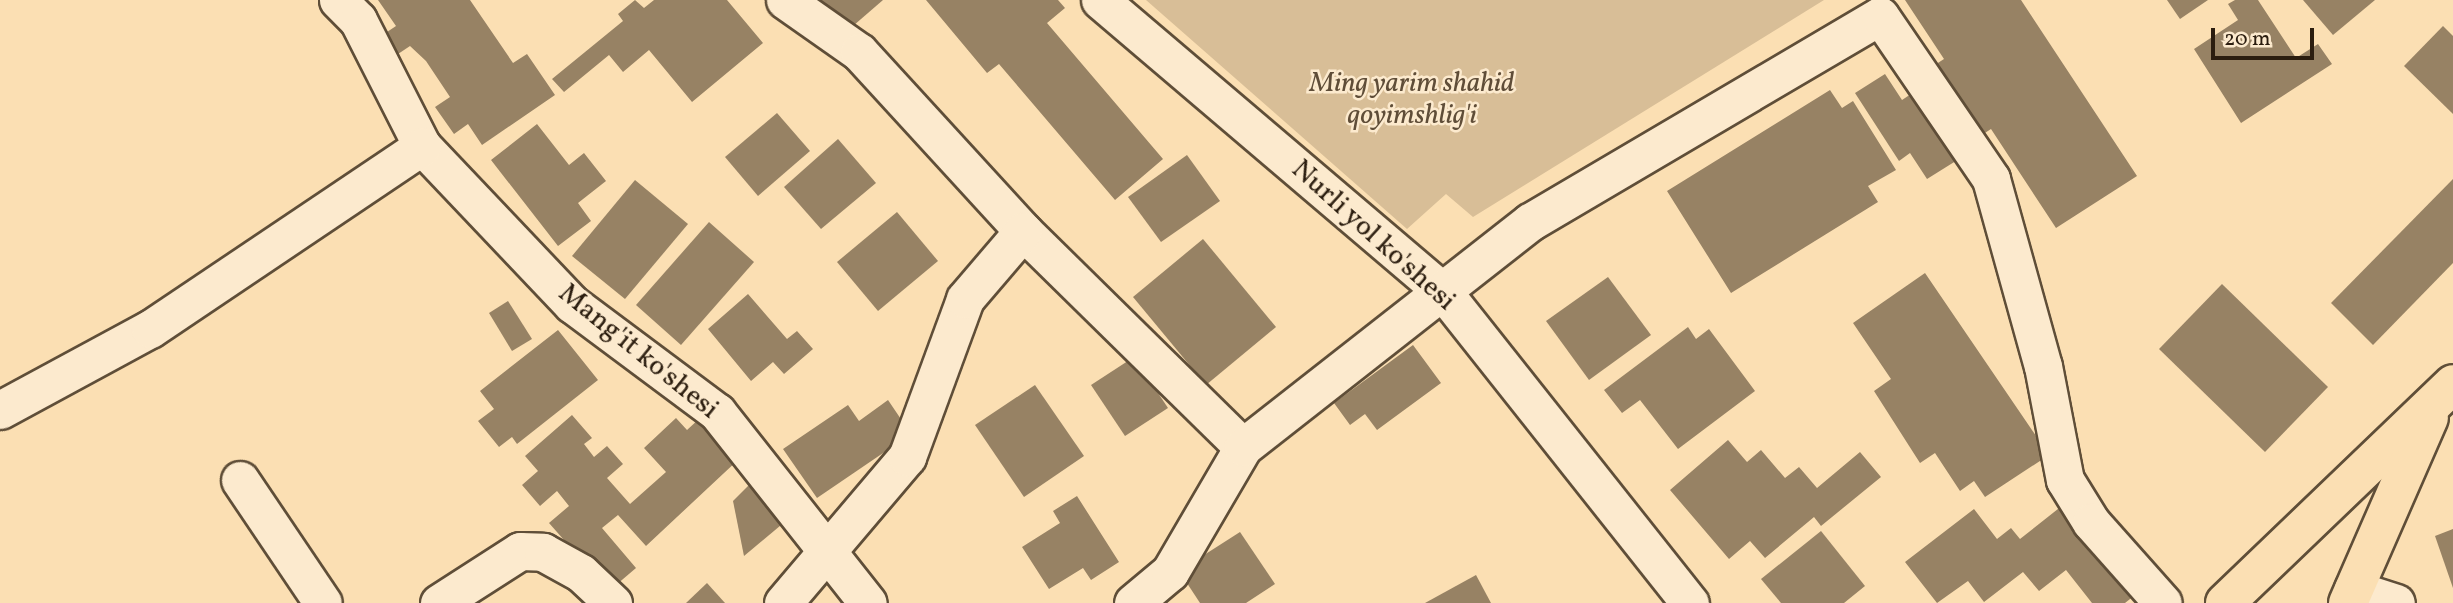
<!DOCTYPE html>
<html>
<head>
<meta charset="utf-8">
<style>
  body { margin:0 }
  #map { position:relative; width:2453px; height:603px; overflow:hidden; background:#fbdfb3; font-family:Vollkorn,serif }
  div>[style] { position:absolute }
  .green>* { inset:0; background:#d8be97 }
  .building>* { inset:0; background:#978264 }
  .roads { filter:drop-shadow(2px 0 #5f4e38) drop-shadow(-2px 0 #5f4e38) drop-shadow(0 2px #5f4e38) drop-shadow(0 -2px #5f4e38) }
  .minor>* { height:37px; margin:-18.5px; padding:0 18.5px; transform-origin:18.5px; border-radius:18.5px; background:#fceace }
  .major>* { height:38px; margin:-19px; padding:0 19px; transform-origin:19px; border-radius:19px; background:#fbdfb3 }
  span { translate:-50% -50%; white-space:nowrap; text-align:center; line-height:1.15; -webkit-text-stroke:5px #fceace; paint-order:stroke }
  .park-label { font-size:28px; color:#5f4d38; font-style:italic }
  .street-label { font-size:28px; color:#2b1d0f }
  .scale { position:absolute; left:2211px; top:28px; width:103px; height:32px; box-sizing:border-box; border:4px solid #2b1d0f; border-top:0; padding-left:9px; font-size:21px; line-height:24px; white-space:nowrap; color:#2b1d0f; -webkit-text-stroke:5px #fceace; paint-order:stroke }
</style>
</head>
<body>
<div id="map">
  <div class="green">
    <div style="clip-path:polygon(1146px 0,1824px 0,1473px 217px,1446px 194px,1407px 229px)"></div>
  </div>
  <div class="building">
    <div style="clip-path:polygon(378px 0,470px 0,513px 63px,527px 54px,555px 95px,482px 145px,468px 124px,454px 134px,435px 107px,450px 97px,426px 61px,410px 46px,392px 58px,378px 38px,396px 26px)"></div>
    <div style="clip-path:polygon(635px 0,644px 8px,654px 0,727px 0,763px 43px,692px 102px,649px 50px,623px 72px,609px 55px,564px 92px,552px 79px,623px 21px,618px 14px)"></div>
    <div style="clip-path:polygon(817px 0,883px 0,846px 32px)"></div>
    <div style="clip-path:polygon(926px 0,1058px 0,1065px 8px,1047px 23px,1163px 159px,1115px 200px,999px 64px,987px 73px)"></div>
    <div style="clip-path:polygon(1905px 0,2021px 0,2137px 176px,2056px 228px,1991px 129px,1971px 142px,1924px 72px,1944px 59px)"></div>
    <div style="clip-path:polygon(2167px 0,2208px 0,2180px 19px)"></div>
    <div style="clip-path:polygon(2235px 0,2258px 0,2296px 58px,2318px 44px,2332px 64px,2241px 123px,2194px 49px,2238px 20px,2228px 4px)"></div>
    <div style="clip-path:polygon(2303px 0,2375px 0,2333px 35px)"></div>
    <div style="clip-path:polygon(2443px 26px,2453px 36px,2453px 114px,2404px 66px)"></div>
    <div style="clip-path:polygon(1885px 74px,1902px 100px,1923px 86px,1959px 159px,1927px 179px,1910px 153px,1899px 161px,1855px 93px)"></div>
    <div style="clip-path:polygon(1830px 90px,1842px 108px,1853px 101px,1896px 170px,1868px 186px,1878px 202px,1731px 293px,1667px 191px)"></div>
    <div style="clip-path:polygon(777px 113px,810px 151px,758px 196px,725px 157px)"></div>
    <div style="clip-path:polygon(537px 124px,569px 165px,584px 153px,606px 181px,578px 203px,591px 221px,558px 246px,491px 160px)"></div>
    <div style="clip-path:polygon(838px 139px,876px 183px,821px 229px,784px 187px)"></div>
    <div style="clip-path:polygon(1187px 155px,1220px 201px,1161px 242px,1128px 197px)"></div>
    <div style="clip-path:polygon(2453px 179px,2453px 263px,2373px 345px,2331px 303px)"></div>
    <div style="clip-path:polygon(635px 180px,688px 224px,625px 299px,572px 256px)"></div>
    <div style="clip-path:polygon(897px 212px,938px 261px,878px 311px,837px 262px)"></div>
    <div style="clip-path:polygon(709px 222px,754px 262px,681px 345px,636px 305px)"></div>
    <div style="clip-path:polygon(1203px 239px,1276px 327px,1206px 385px,1133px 297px)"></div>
    <div style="clip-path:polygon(1925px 273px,2049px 455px,1985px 497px,1974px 481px,1960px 491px,1935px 453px,1920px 463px,1874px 391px,1891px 379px,1853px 323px)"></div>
    <div style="clip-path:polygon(1608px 277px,1651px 335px,1589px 380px,1546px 321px)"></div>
    <div style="clip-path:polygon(2222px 284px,2328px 387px,2265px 452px,2159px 349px)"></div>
    <div style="clip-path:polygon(748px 294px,787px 339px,797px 331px,813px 349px,784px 374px,773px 362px,751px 381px,708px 329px)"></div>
    <div style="clip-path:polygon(508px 301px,532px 339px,512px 351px,489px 313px)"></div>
    <div style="clip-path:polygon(1688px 327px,1696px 339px,1709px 329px,1755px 391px,1678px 449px,1640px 400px,1622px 413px,1604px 390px)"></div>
    <div style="clip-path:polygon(558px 330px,598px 380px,517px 444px,512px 437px,499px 447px,478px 421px,494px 409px,480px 391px)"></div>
    <div style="clip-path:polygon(1413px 345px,1441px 383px,1377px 430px,1365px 414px,1350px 425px,1334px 403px)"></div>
    <div style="clip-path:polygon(1134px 357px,1168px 408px,1125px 436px,1091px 385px)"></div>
    <div style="clip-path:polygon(1035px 385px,1084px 456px,1024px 497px,975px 425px)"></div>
    <div style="clip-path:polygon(888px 400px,911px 434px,817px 498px,783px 449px,848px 405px,859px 421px)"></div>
    <div style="clip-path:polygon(572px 415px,592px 438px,584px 444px,594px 457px,607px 446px,623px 464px,607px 478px,630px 504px,666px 472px,644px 448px,676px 418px,687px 430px,700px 418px,739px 459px,646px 546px,618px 515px,602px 528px,636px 568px,609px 591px,549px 523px,569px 506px,557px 491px,540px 506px,522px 485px,538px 471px,525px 456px)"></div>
    <div style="clip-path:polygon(1728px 440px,1747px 462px,1761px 450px,1785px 478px,1799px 467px,1817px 488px,1860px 452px,1881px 477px,1821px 526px,1814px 517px,1765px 558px,1750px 541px,1729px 559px,1670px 490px)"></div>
    <div style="clip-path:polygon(759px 475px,793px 515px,744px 556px,733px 501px)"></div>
    <div style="clip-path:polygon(1077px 496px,1119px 562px,1091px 580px,1083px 568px,1049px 589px,1022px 547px,1060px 523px,1053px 511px)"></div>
    <div style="clip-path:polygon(2063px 505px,2135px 595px,2125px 603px,2092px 603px,2066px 570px,2039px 591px,2023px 572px,1984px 602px,1968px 581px,1937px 603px,1905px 562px,1974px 509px,1997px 539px,2011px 528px,2020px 539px)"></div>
    <div style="clip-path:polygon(2453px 529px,2453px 588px,2435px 536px)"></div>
    <div style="clip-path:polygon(1821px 531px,1865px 586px,1844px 603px,1781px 603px,1761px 579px)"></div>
    <div style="clip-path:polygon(1240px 532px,1275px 584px,1246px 603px,1200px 603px,1179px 571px)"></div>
    <div style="clip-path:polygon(1476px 575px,1491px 603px,1425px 603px)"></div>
    <div style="clip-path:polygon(707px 583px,725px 603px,686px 603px)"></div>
  </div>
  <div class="roads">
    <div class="minor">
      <div style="left:338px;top:0;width:28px;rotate:45deg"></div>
      <div style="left:358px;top:20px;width:141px;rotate:63.1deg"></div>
      <div style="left:422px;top:146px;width:218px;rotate:46.5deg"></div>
      <div style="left:572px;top:304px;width:181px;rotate:36.7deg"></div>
      <div style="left:717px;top:412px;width:243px;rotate:51.7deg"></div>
      <div style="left:785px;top:0;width:90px;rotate:35.1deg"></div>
      <div style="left:859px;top:52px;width:243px;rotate:47.5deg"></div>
      <div style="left:1023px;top:231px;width:308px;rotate:44.5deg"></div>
      <div style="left:1100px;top:0;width:452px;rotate:40.4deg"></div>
      <div style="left:1444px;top:293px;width:396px;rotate:51.6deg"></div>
      <div style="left:0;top:410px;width:170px;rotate:-28.4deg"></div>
      <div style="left:150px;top:329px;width:328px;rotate:-33.9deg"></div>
      <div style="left:240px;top:480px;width:148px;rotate:56deg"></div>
      <div style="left:2353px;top:589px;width:45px;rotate:18deg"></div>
      <div style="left:439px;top:603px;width:96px;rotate:-32.7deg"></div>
      <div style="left:520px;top:551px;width:23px;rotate:2deg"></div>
      <div style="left:543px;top:552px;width:43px;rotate:28.9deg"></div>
      <div style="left:581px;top:573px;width:44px;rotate:43.2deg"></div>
      <div style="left:783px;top:603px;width:192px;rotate:-49.7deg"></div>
      <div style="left:907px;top:457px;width:168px;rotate:-69.8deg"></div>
      <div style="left:965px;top:299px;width:89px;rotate:-49.5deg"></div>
      <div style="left:1133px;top:603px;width:48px;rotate:-40deg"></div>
      <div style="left:1170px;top:572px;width:145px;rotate:-59.7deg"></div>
      <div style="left:1243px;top:447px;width:365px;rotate:-38.1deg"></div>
      <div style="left:1530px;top:222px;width:406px;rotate:-30.5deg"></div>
      <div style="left:1880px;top:16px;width:197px;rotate:55.7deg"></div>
      <div style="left:1991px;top:179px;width:194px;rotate:74.5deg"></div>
      <div style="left:2043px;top:366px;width:116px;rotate:79.1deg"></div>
      <div style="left:2065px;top:480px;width:49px;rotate:58.2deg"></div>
      <div style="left:2091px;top:522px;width:108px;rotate:48.4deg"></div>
    </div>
    <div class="major">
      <div style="left:2225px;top:603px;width:316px;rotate:-43.8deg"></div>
      <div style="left:2348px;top:603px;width:202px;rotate:-66.4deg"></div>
    </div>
  </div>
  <div class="park-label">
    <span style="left:1412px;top:100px">Ming yarim shahid<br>qoyimshlig'i</span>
  </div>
  <div class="street-label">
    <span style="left:1373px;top:236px;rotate:42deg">Nurli yol ko'shesi</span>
    <span style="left:638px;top:352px;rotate:39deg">Mang'it ko'shesi</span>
  </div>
  <div class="scale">20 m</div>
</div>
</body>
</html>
